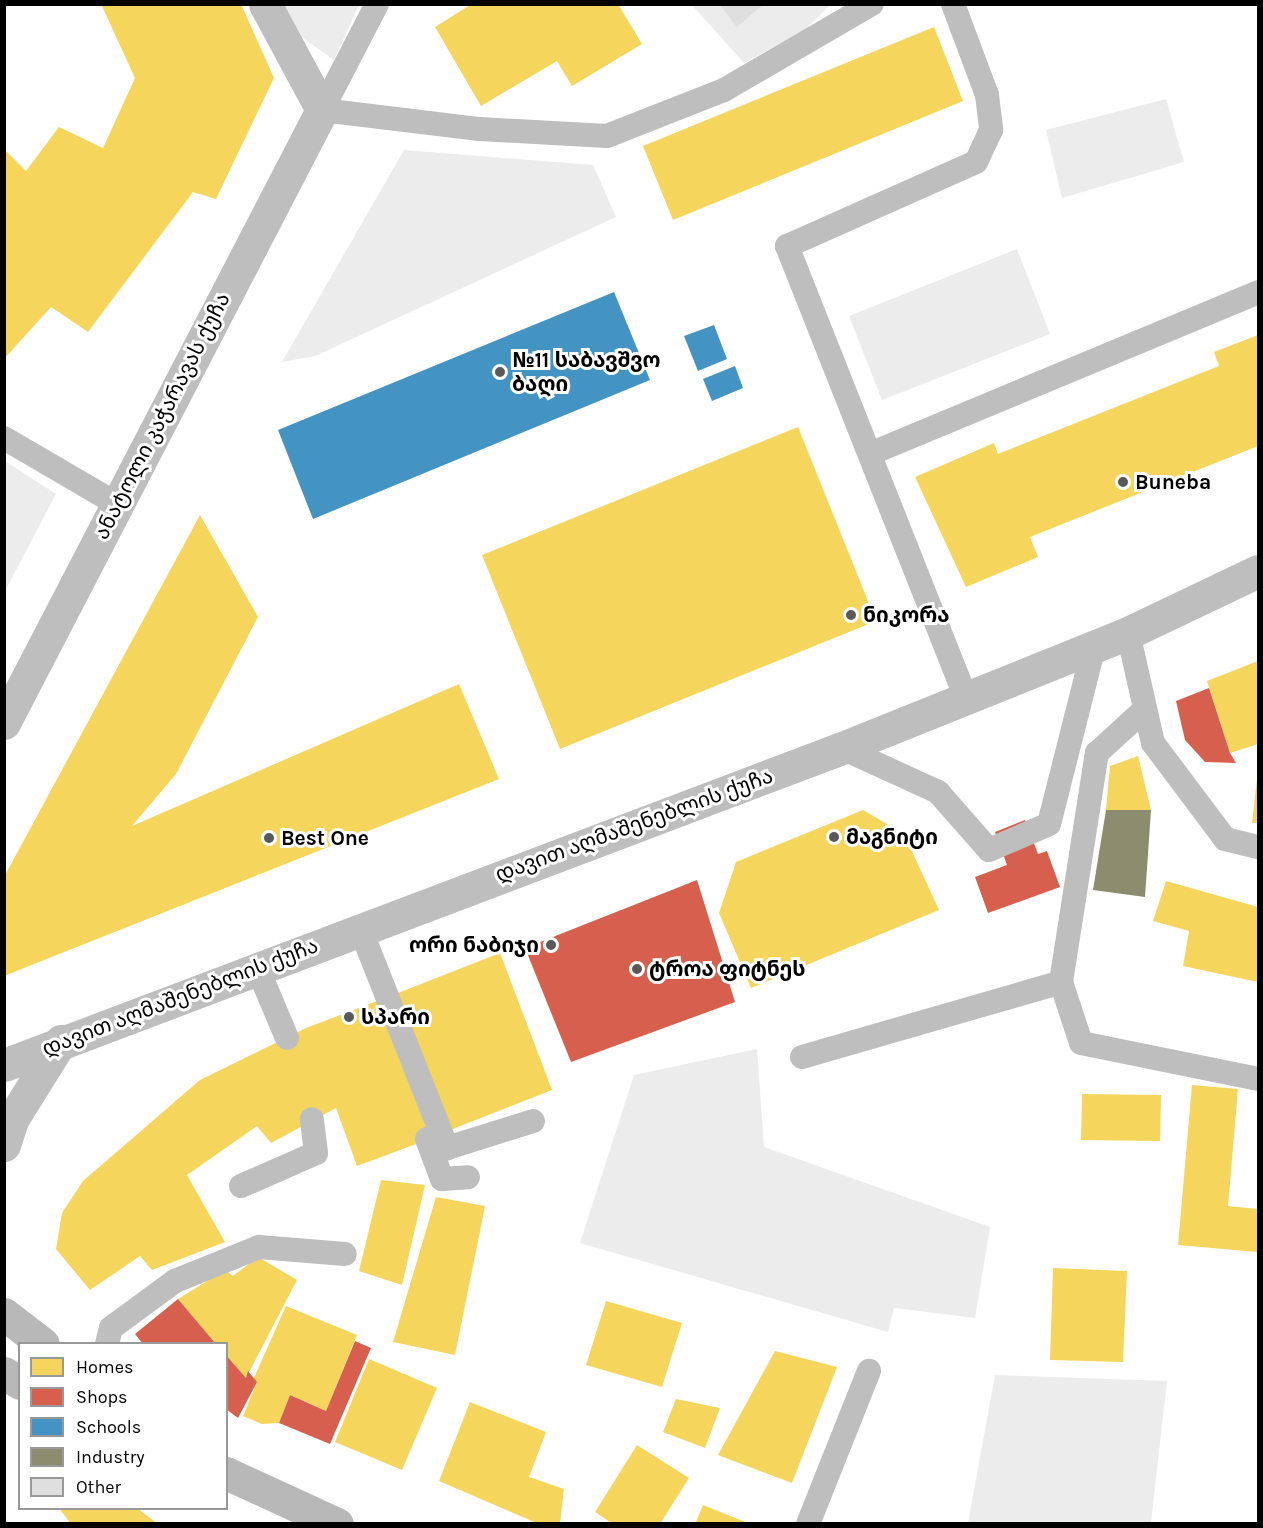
<!DOCTYPE html>
<html>
<head>
<meta charset="utf-8">
<style>
  body { margin:0 }
  #map { position:relative; width:1263px; height:1528px; overflow:hidden; background:#fff; font-family:Karla,"Noto Sans Georgian",sans-serif }
  div>[style] { position:absolute }
  .green>* { inset:0; background:#ececec }
  .homes>* { inset:0; background:#f6d55c }
  .shops>* { inset:0; background:#d6604d }
  .schools>* { inset:0; background:#4393c3 }
  .industry>* { inset:0; background:#8c8c6e }
  .building>* { inset:0; background:#dfdfdf }
  .service>* { height:24px; margin:-12px; padding:0 12px; transform-origin:12px; border-radius:12px; background:#bebebe }
  .minor>* { height:33px; margin:-16.5px; padding:0 16.5px; transform-origin:16.5px; border-radius:16.5px; background:#bebebe }
  .tertiary>* { height:33px; margin:-16.5px; padding:0 16.5px; transform-origin:16.5px; border-radius:16.5px; background:#bebebe }
  .secondary>* { height:33px; margin:-16.5px; padding:0 16.5px; transform-origin:16.5px; border-radius:16.5px; background:#b8b8b8 }
  .dots>* { width:16px; height:16px; translate:-50% -50%; box-sizing:border-box; border:3px solid #fff; border-radius:50% }
  span { translate:-50% -50%; white-space:nowrap; text-align:center; line-height:1.15; -webkit-text-stroke:6px #fff; paint-order:stroke }
  .poi-label { font-size:21px; color:#000; font-weight:700 }
  .left { translate:0 -50%; text-align:left }
  .right { translate:-100% -50%; text-align:right }
  .street-label { font-size:21px; color:#000 }
  .frame { position:absolute; inset:0; border:6px solid #000; pointer-events:none }
  .legend { position:absolute; left:18px; top:1342px; width:210px; height:168px; box-sizing:border-box; background:#fff; border:2px solid #999; margin:0; padding:8px 10px; list-style:none; font-size:18px; color:#000 }
  .legend li { display:flex; align-items:center; gap:12px; height:30px }
  .legend b { width:30px; border:2px solid #999 }
</style>
</head>
<body>
<div id="map">
  <div class="green">
    <div style="clip-path:polygon(280px 5px,359px 5px,334px 60px,293px 31px)"></div>
    <div style="clip-path:polygon(692px 5px,830px 5px,806px 29px,744px 63px)"></div>
    <div style="clip-path:polygon(1166px 99px,1184px 162px,1062px 198px,1046px 130px)"></div>
    <div style="clip-path:polygon(404px 150px,593px 165px,616px 217px,315px 356px,282px 362px)"></div>
    <div style="clip-path:polygon(1017px 249px,1050px 334px,882px 400px,849px 316px)"></div>
    <div style="clip-path:polygon(5px 461px,56px 494px,5px 591px)"></div>
    <div style="clip-path:polygon(757px 1049px,764px 1147px,990px 1227px,975px 1318px,894px 1308px,888px 1332px,580px 1243px,634px 1075px)"></div>
    <div style="clip-path:polygon(995px 1375px,1167px 1381px,1151px 1523px,968px 1523px)"></div>
  </div>
  <div class="homes">
    <div style="clip-path:polygon(101px 4px,241px 4px,274px 78px,216px 199px,193px 192px,88px 332px,51px 307px,4px 359px,4px 149px,26px 171px,59px 127px,103px 148px,135px 78px)"></div>
    <div style="clip-path:polygon(472px 4px,618px 4px,642px 44px,572px 86px,557px 61px,481px 106px,435px 27px)"></div>
    <div style="clip-path:polygon(934px 27px,963px 101px,673px 220px,643px 146px)"></div>
    <div style="clip-path:polygon(1258px 335px,1258px 446px,1030px 537px,1038px 557px,966px 587px,915px 477px,994px 443px,998px 454px,1219px 366px,1214px 352px)"></div>
    <div style="clip-path:polygon(798px 427px,876px 621px,560px 749px,482px 555px)"></div>
    <div style="clip-path:polygon(200px 515px,258px 617px,176px 774px,132px 826px,459px 684px,499px 779px,4px 976px,4px 877px)"></div>
    <div style="clip-path:polygon(1258px 661px,1258px 744px,1230px 753px,1207px 681px)"></div>
    <div style="clip-path:polygon(1138px 756px,1151px 810px,1106px 810px,1110px 766px)"></div>
    <div style="clip-path:polygon(1257px 779px,1258px 779px,1258px 823px,1252px 823px)"></div>
    <div style="clip-path:polygon(863px 810px,904px 834px,939px 910px,751px 988px,719px 913px,736px 862px)"></div>
    <div style="clip-path:polygon(1166px 881px,1258px 907px,1258px 982px,1183px 966px,1189px 931px,1153px 921px)"></div>
    <div style="clip-path:polygon(500px 953px,552px 1090px,445px 1132px,393px 995px)"></div>
    <div style="clip-path:polygon(385px 998px,435px 1137px,357px 1166px,336px 1108px,271px 1143px,257px 1126px,187px 1175px,225px 1242px,152px 1270px,140px 1256px,90px 1290px,56px 1249px,62px 1213px,83px 1181px,200px 1080px,306px 1028px)"></div>
    <div style="clip-path:polygon(1192px 1085px,1238px 1089px,1228px 1206px,1258px 1209px,1258px 1252px,1178px 1245px)"></div>
    <div style="clip-path:polygon(1082px 1094px,1161px 1095px,1160px 1141px,1081px 1140px)"></div>
    <div style="clip-path:polygon(381px 1180px,425px 1185px,402px 1285px,359px 1271px)"></div>
    <div style="clip-path:polygon(436px 1197px,485px 1206px,455px 1355px,393px 1342px)"></div>
    <div style="clip-path:polygon(258px 1257px,297px 1280px,246px 1378px,226px 1355px,226px 1344px,216px 1344px,178px 1299px,225px 1270px,233px 1276px)"></div>
    <div style="clip-path:polygon(1053px 1268px,1127px 1271px,1123px 1362px,1050px 1360px)"></div>
    <div style="clip-path:polygon(606px 1301px,682px 1323px,662px 1387px,586px 1365px)"></div>
    <div style="clip-path:polygon(286px 1306px,357px 1335px,326px 1411px,290px 1395px,279px 1423px,262px 1424px,243px 1416px,257px 1382px,253px 1380px)"></div>
    <div style="clip-path:polygon(775px 1351px,837px 1367px,792px 1483px,718px 1455px)"></div>
    <div style="clip-path:polygon(369px 1359px,437px 1388px,402px 1470px,335px 1442px)"></div>
    <div style="clip-path:polygon(676px 1399px,720px 1408px,705px 1448px,663px 1432px)"></div>
    <div style="clip-path:polygon(470px 1402px,546px 1432px,529px 1477px,564px 1489px,560px 1524px,539px 1524px,439px 1481px)"></div>
    <div style="clip-path:polygon(637px 1445px,689px 1478px,660px 1524px,613px 1524px,595px 1512px)"></div>
    <div style="clip-path:polygon(703px 1505px,748px 1523px,748px 1524px,695px 1524px)"></div>
    <div style="clip-path:polygon(59px 1508px,137px 1508px,158px 1524px,71px 1524px)"></div>
  </div>
  <div class="shops">
    <div style="clip-path:polygon(1209px 688px,1230px 753px,1236px 763px,1205px 762px,1185px 740px,1176px 701px)"></div>
    <div style="clip-path:polygon(1025px 820px,1038px 854px,1047px 851px,1060px 887px,988px 913px,975px 877px,1007px 865px,995px 832px)"></div>
    <div style="clip-path:polygon(697px 880px,735px 1002px,571px 1062px,525px 948px)"></div>
    <div style="clip-path:polygon(178px 1299px,216px 1344px,143px 1344px,135px 1334px)"></div>
    <div style="clip-path:polygon(355px 1341px,371px 1348px,330px 1444px,279px 1423px,290px 1395px,326px 1411px)"></div>
    <div style="clip-path:polygon(226px 1355px,246px 1378px,248px 1371px,257px 1382px,238px 1418px,226px 1409px)"></div>
  </div>
  <div class="schools">
    <div style="clip-path:polygon(614px 292px,650px 380px,313px 519px,278px 430px)"></div>
    <div style="clip-path:polygon(714px 325px,727px 359px,698px 371px,684px 336px)"></div>
    <div style="clip-path:polygon(735px 366px,743px 388px,712px 401px,703px 379px)"></div>
  </div>
  <div class="industry">
    <div style="clip-path:polygon(1106px 810px,1151px 810px,1145px 897px,1093px 890px)"></div>
  </div>
  <div class="building">
    <div style="clip-path:polygon(719px 4px,764px 4px,737px 27px)"></div>
  </div>
  <div class="service">
    <div style="left:377px;top:4px;width:119px;rotate:117.4deg"></div>
    <div style="left:322px;top:110px;width:159px;rotate:6.9deg"></div>
    <div style="left:480px;top:129px;width:127px;rotate:3.2deg"></div>
    <div style="left:607px;top:136px;width:126px;rotate:-21.5deg"></div>
    <div style="left:724px;top:90px;width:171px;rotate:-30.2deg"></div>
    <div style="left:953px;top:4px;width:97px;rotate:69.5deg"></div>
    <div style="left:987px;top:95px;width:35px;rotate:83deg"></div>
    <div style="left:991px;top:130px;width:35px;rotate:115deg"></div>
    <div style="left:976px;top:162px;width:207px;rotate:156deg"></div>
    <div style="left:787px;top:246px;width:484px;rotate:68.4deg"></div>
    <div style="left:4px;top:438px;width:131px;rotate:30.3deg"></div>
    <div style="left:872px;top:453px;width:418px;rotate:-22.6deg"></div>
    <div style="left:1128px;top:633px;width:113px;rotate:77.2deg"></div>
    <div style="left:1153px;top:743px;width:120px;rotate:53.1deg"></div>
    <div style="left:1225px;top:839px;width:34px;rotate:14deg"></div>
    <div style="left:842px;top:748px;width:106px;rotate:24.6deg"></div>
    <div style="left:938px;top:792px;width:77px;rotate:48.7deg"></div>
    <div style="left:989px;top:850px;width:65px;rotate:-23.4deg"></div>
    <div style="left:1049px;top:824px;width:184px;rotate:-75.8deg"></div>
    <div style="left:360px;top:928px;width:237px;rotate:68.4deg"></div>
    <div style="left:447px;top:1148px;width:90px;rotate:-17.4deg"></div>
    <div style="left:257px;top:967px;width:77px;rotate:67.1deg"></div>
    <div style="left:1061px;top:982px;width:232px;rotate:-81.1deg"></div>
    <div style="left:1097px;top:753px;width:62px;rotate:-42.4deg"></div>
    <div style="left:802px;top:1057px;width:270px;rotate:-16.1deg"></div>
    <div style="left:1061px;top:982px;width:64px;rotate:71.8deg"></div>
    <div style="left:1081px;top:1043px;width:181px;rotate:11.5deg"></div>
    <div style="left:427px;top:1139px;width:43px;rotate:69.4deg"></div>
    <div style="left:442px;top:1179px;width:26px;rotate:-4deg"></div>
    <div style="left:241px;top:1186px;width:82px;rotate:-23.7deg"></div>
    <div style="left:316px;top:1153px;width:34px;rotate:-97deg"></div>
    <div style="left:107px;top:1344px;width:16px;rotate:-76deg"></div>
    <div style="left:111px;top:1328px;width:79px;rotate:-36.3deg"></div>
    <div style="left:175px;top:1281px;width:91px;rotate:-22deg"></div>
    <div style="left:259px;top:1247px;width:86px;rotate:4.7deg"></div>
    <div style="left:808px;top:1524px;width:165px;rotate:-68.3deg"></div>
  </div>
  <div class="minor">
    <div style="left:4px;top:723px;width:691px;rotate:-62.58deg"></div>
    <div style="left:322px;top:110px;width:120px;rotate:-118.3deg"></div>
  </div>
  <div class="tertiary">
    <div style="left:4px;top:1065px;width:896px;rotate:-20.72deg"></div>
    <div style="left:842px;top:748px;width:308px;rotate:-21.9deg"></div>
    <div style="left:1128px;top:633px;width:144px;rotate:-25.5deg"></div>
    <div style="left:4px;top:1145px;width:28px;rotate:-72deg"></div>
    <div style="left:13px;top:1118px;width:91px;rotate:-58.1deg"></div>
  </div>
  <div class="secondary">
    <div style="left:4px;top:1314px;width:49px;rotate:37.6deg"></div>
    <div style="left:4px;top:1373px;width:19px;rotate:32deg"></div>
    <div style="left:226px;top:1473px;width:122px;rotate:24.7deg"></div>
  </div>
  <div class="dots">
    <div style="left:500px;top:372px;background:#595959"></div>
    <div style="left:1123px;top:482px;background:#595959"></div>
    <div style="left:851px;top:615px;background:#595959"></div>
    <div style="left:834px;top:837px;background:#595959"></div>
    <div style="left:269px;top:838px;background:#595959"></div>
    <div style="left:551px;top:945px;background:#595959"></div>
    <div style="left:637px;top:969px;background:#595959"></div>
    <div style="left:349px;top:1017px;background:#595959"></div>
  </div>
  <div class="poi-label">
    <span class="left" style="left:512px;top:372px">№11 საბავშვო<br>ბაღი</span>
    <span class="left" style="left:1135px;top:482px">Buneba</span>
    <span class="left" style="left:863px;top:615px">ნიკორა</span>
    <span class="left" style="left:846px;top:837px">მაგნიტი</span>
    <span class="left" style="left:281px;top:838px">Best One</span>
    <span class="right" style="left:539px;top:945px">ორი ნაბიჯი</span>
    <span class="left" style="left:649px;top:969px">ტროა ფიტნეს</span>
    <span class="left" style="left:361px;top:1017px">სპარი</span>
  </div>
  <div class="street-label">
    <span style="left:162px;top:416px;rotate:-63deg">ანატოლი კაჭარავას ქუჩა</span>
    <span style="left:634px;top:825px;rotate:-20deg">დავით აღმაშენებლის ქუჩა</span>
    <span style="left:180px;top:997px;rotate:-21deg">დავით აღმაშენებლის ქუჩა</span>
  </div>
  <div class="frame"></div>
  <ul class="legend">
  <li><b style="height:16px;background:#f6d55c"></b>Homes</li>
  <li><b style="height:16px;background:#d6604d"></b>Shops</li>
  <li><b style="height:16px;background:#4393c3"></b>Schools</li>
  <li><b style="height:16px;background:#8c8c6e"></b>Industry</li>
  <li><b style="height:16px;background:#dfdfdf"></b>Other</li>
  </ul>
</div>
</body>
</html>
